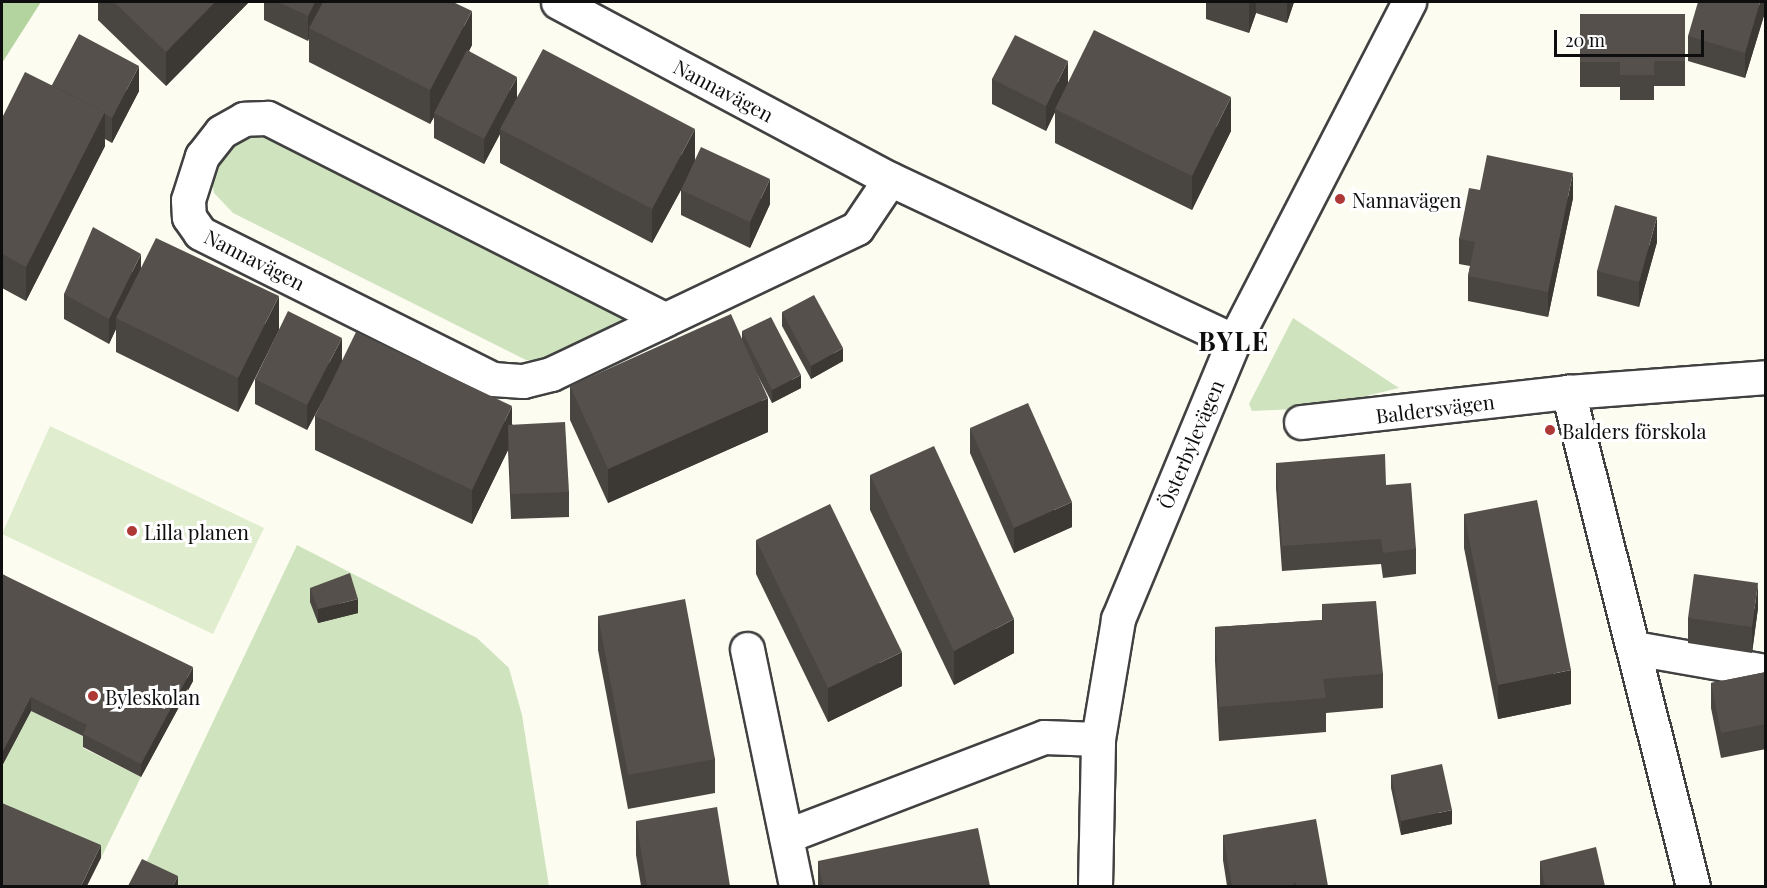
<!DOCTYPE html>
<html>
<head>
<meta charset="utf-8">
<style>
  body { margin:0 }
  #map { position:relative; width:1767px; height:888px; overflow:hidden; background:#fdfcf1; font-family:"Playfair Display",serif }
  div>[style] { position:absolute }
  .green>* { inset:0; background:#cfe4be }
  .forest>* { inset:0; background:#b3d39f }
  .pitch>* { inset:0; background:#e0edce }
  .roads { filter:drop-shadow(2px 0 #414141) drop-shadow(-2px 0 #414141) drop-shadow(0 2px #414141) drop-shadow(0 -2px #414141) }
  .minor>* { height:33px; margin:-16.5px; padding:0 16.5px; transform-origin:16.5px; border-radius:16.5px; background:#fff }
  .wall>* { inset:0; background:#494540 }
  .shaded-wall>* { inset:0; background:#3c3834 }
  .building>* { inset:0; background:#55504b }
  .dots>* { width:16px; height:16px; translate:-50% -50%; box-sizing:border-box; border:3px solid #fff; border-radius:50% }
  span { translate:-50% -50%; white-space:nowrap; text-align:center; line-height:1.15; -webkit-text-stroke:6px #fff; paint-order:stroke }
  .street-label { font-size:20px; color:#0e0e0e }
  .poi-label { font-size:20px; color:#0e0e0e }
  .left { translate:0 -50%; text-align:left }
  .district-label { font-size:26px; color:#0e0e0e; font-weight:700; letter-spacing:1.5px }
  .frame { position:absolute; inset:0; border:3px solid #0e0e0e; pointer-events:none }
  .scale { position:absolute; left:1554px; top:30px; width:150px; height:27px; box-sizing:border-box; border:3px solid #0e0e0e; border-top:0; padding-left:8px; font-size:18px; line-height:21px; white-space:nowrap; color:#0e0e0e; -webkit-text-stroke:4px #fff; paint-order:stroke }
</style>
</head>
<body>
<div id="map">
  <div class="green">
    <div style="clip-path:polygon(244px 119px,626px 312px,623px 339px,546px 362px,526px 360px,233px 213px,214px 193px,209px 167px)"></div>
    <div style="clip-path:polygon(1293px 318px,1399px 388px,1317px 408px,1252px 411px,1249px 404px)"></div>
    <div style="clip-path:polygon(297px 545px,477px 638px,509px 668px,522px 715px,549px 886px,135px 886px)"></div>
    <div style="clip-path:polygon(31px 711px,87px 738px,83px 748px,141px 777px,101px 858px,2px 818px,2px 766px)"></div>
  </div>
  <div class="forest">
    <div style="clip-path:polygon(2px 2px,41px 2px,2px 63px)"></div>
  </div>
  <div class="pitch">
    <div style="clip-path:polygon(50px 426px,264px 528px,213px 634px,2px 534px)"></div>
  </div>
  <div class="roads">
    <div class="minor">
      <div style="left:558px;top:2px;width:376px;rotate:28.1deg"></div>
      <div style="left:890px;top:179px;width:380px;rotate:25.2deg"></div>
      <div style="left:664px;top:319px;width:445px;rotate:-153.1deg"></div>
      <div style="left:267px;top:118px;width:23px;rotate:178deg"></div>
      <div style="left:244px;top:119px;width:26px;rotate:151deg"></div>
      <div style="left:221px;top:132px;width:31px;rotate:128deg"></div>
      <div style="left:202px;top:156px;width:46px;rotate:107.7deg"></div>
      <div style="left:188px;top:200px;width:17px;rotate:87deg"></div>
      <div style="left:189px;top:217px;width:19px;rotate:55deg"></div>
      <div style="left:200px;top:233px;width:327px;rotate:26.5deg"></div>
      <div style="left:493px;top:379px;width:30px;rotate:4deg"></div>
      <div style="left:523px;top:381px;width:29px;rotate:-14deg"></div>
      <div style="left:551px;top:374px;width:339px;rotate:-25.5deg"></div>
      <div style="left:857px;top:228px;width:59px;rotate:-56deg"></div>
      <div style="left:1301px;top:422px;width:269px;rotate:-6.4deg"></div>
      <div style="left:1635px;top:648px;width:133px;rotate:10deg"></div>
      <div style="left:747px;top:649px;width:242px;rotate:78.3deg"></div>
      <div style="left:786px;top:836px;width:276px;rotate:-21deg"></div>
      <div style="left:1044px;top:737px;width:54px;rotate:2.1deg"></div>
      <div style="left:1095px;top:886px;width:147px;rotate:-88.8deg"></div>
      <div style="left:1098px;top:739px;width:122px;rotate:-80.5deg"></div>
      <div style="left:1118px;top:619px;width:301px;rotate:-67.4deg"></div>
      <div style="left:1234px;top:341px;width:382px;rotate:-62.7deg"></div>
      <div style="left:1693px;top:886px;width:510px;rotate:-104.2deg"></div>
      <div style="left:1568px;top:392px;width:199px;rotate:-4.3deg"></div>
    </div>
  </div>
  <div class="wall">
    <div style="clip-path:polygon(98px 2px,249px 2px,166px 86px,98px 20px)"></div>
    <div style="clip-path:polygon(264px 2px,453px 2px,472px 45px,469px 51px,517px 97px,695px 160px,770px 204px,750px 248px,681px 215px,681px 190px,652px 243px,500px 163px,500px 134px,484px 164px,434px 138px,434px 117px,430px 124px,309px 62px,309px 38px,308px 41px,264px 20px)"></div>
    <div style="clip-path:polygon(1206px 2px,1294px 2px,1287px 23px,1256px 13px,1249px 33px,1206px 19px)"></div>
    <div style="clip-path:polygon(1766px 2px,1766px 9px,1745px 78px,1688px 61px,1688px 36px)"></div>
    <div style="clip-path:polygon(1580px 14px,1685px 14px,1685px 86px,1654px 86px,1654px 100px,1620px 100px,1620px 87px,1580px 87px)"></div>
    <div style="clip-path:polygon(992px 79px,1068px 83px,1231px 131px,1192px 210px,1055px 143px,1055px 112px,1046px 131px,992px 104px)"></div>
    <div style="clip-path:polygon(52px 85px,139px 91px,112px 143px,105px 139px,105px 146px,26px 301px,2px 288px,2px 118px)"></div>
    <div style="clip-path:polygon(1480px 190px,1573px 198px,1548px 317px,1468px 301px,1468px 276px,1470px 266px,1459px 264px,1459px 239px)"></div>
    <div style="clip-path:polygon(1657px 242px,1639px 307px,1597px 296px,1597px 271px)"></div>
    <div style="clip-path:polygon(141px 269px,279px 330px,238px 412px,116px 352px,116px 329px,109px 344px,64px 319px,64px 294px)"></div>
    <div style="clip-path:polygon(782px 312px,843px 361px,811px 379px,782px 326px)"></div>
    <div style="clip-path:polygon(742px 331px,801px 388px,772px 403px,756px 372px,768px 432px,608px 503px,570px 420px,570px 386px,742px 341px)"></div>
    <div style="clip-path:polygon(342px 360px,512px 424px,569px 492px,569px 517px,511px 519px,508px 450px,472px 524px,315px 450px,315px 416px,324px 398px,307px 430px,255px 404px,255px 379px)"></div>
    <div style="clip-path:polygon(970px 428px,1072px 527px,1014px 553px,970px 453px)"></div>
    <div style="clip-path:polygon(1276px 463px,1386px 485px,1416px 549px,1416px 574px,1383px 578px,1381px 564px,1282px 571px,1276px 488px)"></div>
    <div style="clip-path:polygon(870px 475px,1014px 653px,954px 685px,870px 510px)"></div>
    <div style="clip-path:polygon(1464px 514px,1571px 704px,1498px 719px,1464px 548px)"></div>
    <div style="clip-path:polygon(756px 540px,902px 686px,828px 722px,756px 574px)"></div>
    <div style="clip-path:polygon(2px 574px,193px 681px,141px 777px,83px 747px,83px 736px,31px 711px,2px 766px)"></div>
    <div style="clip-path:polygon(310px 588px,358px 613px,318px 623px,310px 602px)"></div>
    <div style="clip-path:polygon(1322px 604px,1383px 674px,1383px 708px,1326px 713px,1326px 732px,1219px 741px,1215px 661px,1215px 627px,1322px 620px)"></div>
    <div style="clip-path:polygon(1758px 608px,1752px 653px,1688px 643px,1688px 618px)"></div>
    <div style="clip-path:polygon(598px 616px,715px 759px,715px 793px,628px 809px,598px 650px)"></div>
    <div style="clip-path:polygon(1766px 672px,1766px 749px,1721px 758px,1711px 708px,1711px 683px)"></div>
    <div style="clip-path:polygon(1391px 775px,1452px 824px,1401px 835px,1391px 788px)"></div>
    <div style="clip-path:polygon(636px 821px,730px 886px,641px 886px,636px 855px)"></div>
    <div style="clip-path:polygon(1223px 835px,1328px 886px,1227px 886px,1223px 860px)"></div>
    <div style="clip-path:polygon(818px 861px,990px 886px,818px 886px)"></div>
    <div style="clip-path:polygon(1540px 861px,1605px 886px,1540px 886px)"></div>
  </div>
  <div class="shaded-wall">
    <div style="clip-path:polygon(215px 2px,249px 2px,166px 86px,166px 52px)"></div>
    <div style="clip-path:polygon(315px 2px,327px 2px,309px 28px,309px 38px,308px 41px,308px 16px)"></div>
    <div style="clip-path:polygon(1249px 2px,1256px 2px,1256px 13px,1249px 33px)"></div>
    <div style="clip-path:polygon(1287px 2px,1294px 2px,1287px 23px)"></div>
    <div style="clip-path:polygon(1760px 2px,1766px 2px,1766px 9px,1745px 78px,1745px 53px)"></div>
    <div style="clip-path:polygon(472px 11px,472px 45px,436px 114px,434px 113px,434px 117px,430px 124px,430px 90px)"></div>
    <div style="clip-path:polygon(1068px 61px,1068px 86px,1055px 109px,1055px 112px,1046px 131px,1046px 106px)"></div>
    <div style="clip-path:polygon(139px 66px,139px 91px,112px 143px,112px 118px)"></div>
    <div style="clip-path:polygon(517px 77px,517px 102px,500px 129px,500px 134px,484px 164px,484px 139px)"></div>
    <div style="clip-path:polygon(1231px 97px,1231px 131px,1192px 210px,1192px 176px)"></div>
    <div style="clip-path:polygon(105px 112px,105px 146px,26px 301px,26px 267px)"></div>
    <div style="clip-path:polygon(695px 129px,695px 164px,652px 243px,652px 209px)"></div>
    <div style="clip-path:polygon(1573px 173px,1573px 198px,1548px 317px,1548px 292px)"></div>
    <div style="clip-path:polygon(770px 179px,770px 204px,750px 248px,750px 222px)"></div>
    <div style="clip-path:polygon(1657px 217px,1657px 242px,1639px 307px,1639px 282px)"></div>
    <div style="clip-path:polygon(141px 254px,141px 279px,116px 318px,116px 329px,109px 344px,109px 319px)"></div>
    <div style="clip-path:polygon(279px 296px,279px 330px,238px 412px,238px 378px)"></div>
    <div style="clip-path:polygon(342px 338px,342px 363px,307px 430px,307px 405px)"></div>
    <div style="clip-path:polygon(843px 348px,843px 361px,811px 379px,811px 366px)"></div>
    <div style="clip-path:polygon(801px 375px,801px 388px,772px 403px,772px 390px)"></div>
    <div style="clip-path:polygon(768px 398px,768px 432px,608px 503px,608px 469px)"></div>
    <div style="clip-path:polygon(512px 406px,512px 440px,508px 425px,508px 450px,472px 524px,472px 490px)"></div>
    <div style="clip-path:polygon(1072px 502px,1072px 527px,1014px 553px,1014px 528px)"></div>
    <div style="clip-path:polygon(1758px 583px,1758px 608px,1752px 653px,1752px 627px)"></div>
    <div style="clip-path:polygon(358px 599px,358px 613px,318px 623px,318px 609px)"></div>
    <div style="clip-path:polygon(1014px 619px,1014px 653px,954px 685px,954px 651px)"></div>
    <div style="clip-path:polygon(902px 652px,902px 686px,828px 722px,828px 688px)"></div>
    <div style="clip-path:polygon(193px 667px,193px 681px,141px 777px,141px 764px)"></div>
    <div style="clip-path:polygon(1571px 670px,1571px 704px,1498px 719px,1498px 685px)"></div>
    <div style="clip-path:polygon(31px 697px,31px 711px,2px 766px,2px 753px)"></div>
    <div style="clip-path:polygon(1452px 810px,1452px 824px,1401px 835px,1401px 821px)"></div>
    <div style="clip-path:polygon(101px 845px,101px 858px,87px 886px,81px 886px)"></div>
    <div style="clip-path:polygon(178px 876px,178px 886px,173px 886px)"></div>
  </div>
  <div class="building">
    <div style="clip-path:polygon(114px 2px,215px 2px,166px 52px)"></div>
    <div style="clip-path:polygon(278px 2px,315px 2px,308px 16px)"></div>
    <div style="clip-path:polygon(323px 2px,453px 2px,472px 11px,430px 90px,309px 28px)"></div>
    <div style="clip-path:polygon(1698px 2px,1760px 2px,1745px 53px,1688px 36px)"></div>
    <div style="clip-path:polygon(1580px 14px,1685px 14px,1685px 61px,1654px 61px,1654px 75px,1620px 75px,1620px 62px,1580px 62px)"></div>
    <div style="clip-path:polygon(1094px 30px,1231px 97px,1192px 176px,1055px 109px)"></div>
    <div style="clip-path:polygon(79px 34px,139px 66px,112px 118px,105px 114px,105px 112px,52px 85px)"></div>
    <div style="clip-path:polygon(1015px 35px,1068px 61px,1046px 106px,992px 79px)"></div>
    <div style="clip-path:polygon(543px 49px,695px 129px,652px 209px,500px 129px)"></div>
    <div style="clip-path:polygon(467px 50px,517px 77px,484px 139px,434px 113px)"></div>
    <div style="clip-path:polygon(25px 72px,105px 112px,26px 267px,2px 254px,2px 118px)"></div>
    <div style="clip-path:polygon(701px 147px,770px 179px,750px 222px,681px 190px)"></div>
    <div style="clip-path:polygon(1487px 155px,1573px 173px,1548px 292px,1468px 276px,1475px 242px,1459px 239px,1469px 188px,1480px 190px)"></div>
    <div style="clip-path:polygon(1615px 205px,1657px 217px,1639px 282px,1597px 271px)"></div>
    <div style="clip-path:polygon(93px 227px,141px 254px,109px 319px,64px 294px)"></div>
    <div style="clip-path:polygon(156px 238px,279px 296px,238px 378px,116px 318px)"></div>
    <div style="clip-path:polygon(814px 295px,843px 348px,811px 366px,782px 312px)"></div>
    <div style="clip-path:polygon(288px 311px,342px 338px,307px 405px,255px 379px)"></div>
    <div style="clip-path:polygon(731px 314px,768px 398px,608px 469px,570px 386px)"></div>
    <div style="clip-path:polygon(771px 317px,801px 375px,772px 390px,742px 331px)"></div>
    <div style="clip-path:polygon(356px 332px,512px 406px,472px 490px,315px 416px)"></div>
    <div style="clip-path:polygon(1028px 403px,1072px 502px,1014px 528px,970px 428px)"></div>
    <div style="clip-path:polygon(565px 422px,569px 492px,511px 494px,508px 425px)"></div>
    <div style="clip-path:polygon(934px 446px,1014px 619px,954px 651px,870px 475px)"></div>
    <div style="clip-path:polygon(1385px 454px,1386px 485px,1411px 483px,1416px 549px,1383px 553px,1381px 539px,1282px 546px,1276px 463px)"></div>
    <div style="clip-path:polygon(1537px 500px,1571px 670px,1498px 685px,1464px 514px)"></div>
    <div style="clip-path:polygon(830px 504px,902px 652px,828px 688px,756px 540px)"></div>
    <div style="clip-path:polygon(350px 573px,358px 599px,318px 609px,310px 588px)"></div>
    <div style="clip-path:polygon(2px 574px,193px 667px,141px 764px,83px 734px,87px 725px,31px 697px,2px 753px)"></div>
    <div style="clip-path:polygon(1694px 574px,1758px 583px,1752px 627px,1688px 618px)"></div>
    <div style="clip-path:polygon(685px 599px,715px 759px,628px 775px,598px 616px)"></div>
    <div style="clip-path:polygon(1376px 601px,1383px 674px,1323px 679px,1326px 698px,1219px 707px,1215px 627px,1323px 620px,1322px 604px)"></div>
    <div style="clip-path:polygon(1766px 672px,1766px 724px,1721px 733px,1711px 683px)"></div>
    <div style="clip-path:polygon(1442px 764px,1452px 810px,1401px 821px,1391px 775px)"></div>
    <div style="clip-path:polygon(2px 803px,101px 845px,81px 886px,2px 886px)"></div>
    <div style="clip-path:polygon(717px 807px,730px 886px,647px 886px,636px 821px)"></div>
    <div style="clip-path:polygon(1316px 819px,1328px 886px,1297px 886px,1295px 882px,1292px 886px,1232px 886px,1223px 835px)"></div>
    <div style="clip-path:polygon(978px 828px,990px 886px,823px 886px,818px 861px)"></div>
    <div style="clip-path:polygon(1596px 847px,1605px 886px,1545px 886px,1540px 861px)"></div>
    <div style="clip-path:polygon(142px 859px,178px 876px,173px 886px,128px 886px)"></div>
  </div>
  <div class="dots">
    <div style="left:1340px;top:199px;background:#ae3835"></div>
    <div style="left:1550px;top:430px;background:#ae3835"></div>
    <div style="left:132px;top:531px;background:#ae3835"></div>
    <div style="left:93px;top:696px;background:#ae3835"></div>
  </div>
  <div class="street-label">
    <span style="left:724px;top:90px;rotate:28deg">Nannavägen</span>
    <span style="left:255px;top:259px;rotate:27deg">Nannavägen</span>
    <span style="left:1435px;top:408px;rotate:-7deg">Baldersvägen</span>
    <span style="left:1190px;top:444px;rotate:-67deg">Österbylevägen</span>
  </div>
  <div class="poi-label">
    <span class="left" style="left:1352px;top:199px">Nannavägen</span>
    <span class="left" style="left:1562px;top:430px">Balders förskola</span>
    <span class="left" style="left:144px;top:531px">Lilla planen</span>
    <span class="left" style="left:105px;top:696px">Byleskolan</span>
  </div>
  <div class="district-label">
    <span style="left:1234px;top:341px">BYLE</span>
  </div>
  <div class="frame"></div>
  <div class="scale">20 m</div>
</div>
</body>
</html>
